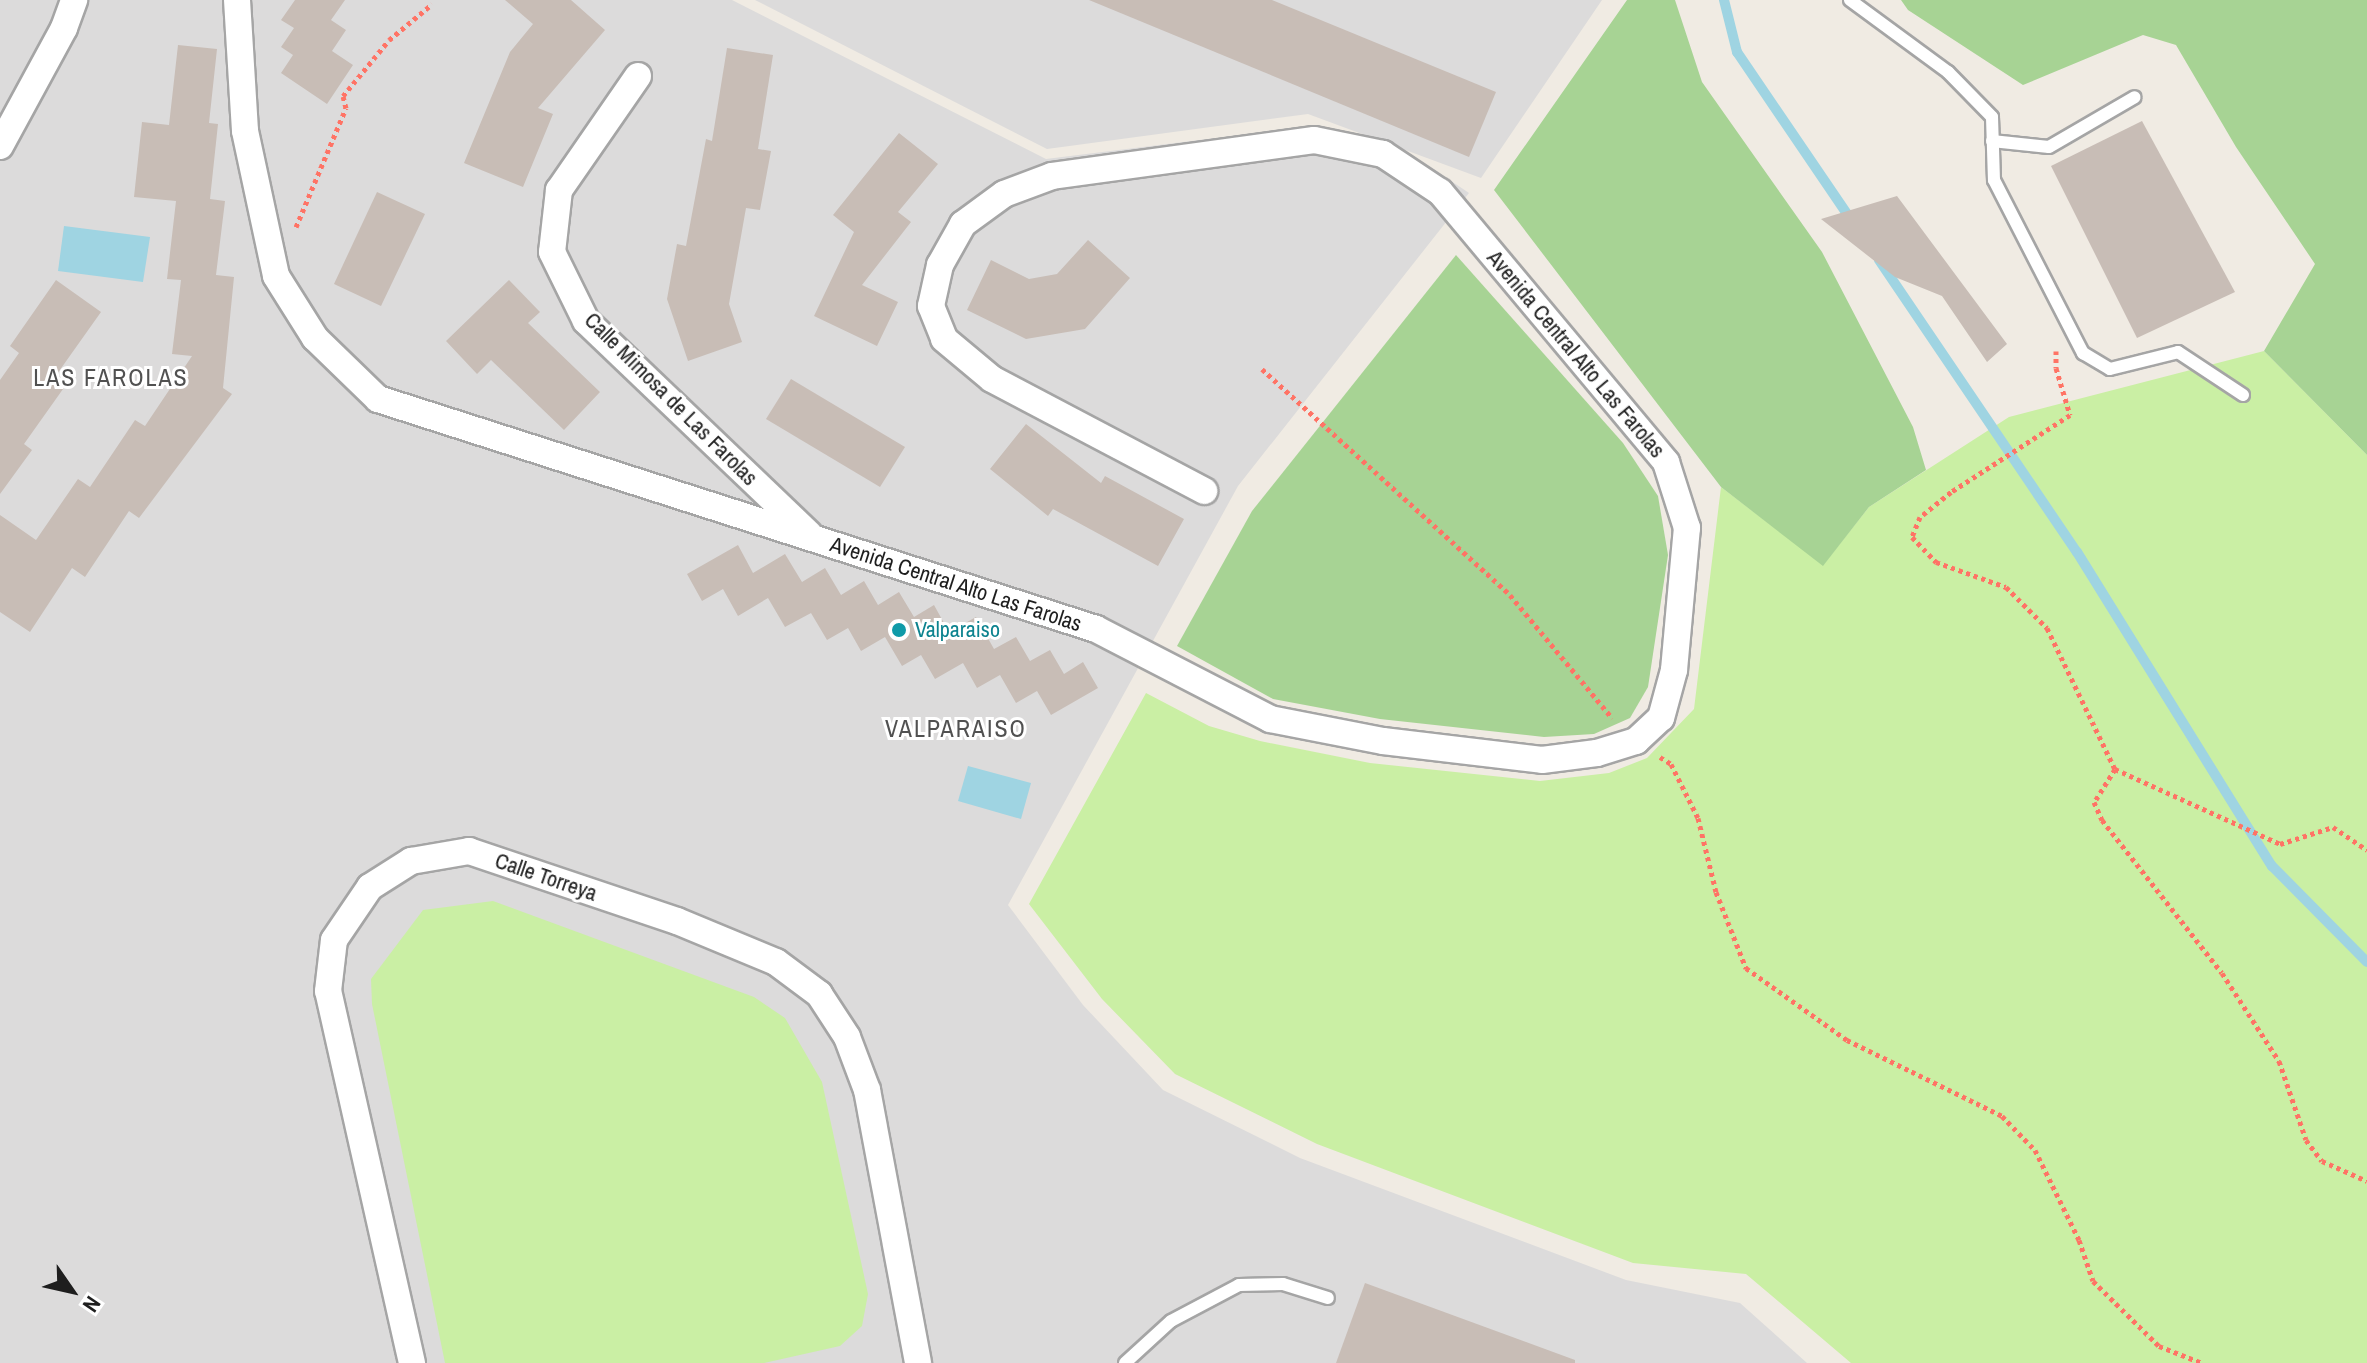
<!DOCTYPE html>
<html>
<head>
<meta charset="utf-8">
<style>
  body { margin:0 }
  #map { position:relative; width:2367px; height:1363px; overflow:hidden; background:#f0ebe3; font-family:"Archivo Narrow",sans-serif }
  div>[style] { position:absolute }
  .residential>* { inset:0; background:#dcdbdb }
  .grass>* { inset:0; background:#caefa4 }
  .forest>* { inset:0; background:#a7d394 }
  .water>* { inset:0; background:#9fd4e2 }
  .stream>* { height:10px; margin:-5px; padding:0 5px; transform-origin:5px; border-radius:5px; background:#9fd4e2 }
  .building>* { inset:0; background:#c8bdb6 }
  .path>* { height:5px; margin-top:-2.5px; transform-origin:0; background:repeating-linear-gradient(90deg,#ff7365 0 4px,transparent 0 8px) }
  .roads { filter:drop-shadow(2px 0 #a5a5a5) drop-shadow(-2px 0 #a5a5a5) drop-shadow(0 2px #a5a5a5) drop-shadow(0 -2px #a5a5a5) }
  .lane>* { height:12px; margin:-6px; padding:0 6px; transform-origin:6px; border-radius:6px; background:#fff }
  .street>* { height:26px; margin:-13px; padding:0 13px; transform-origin:13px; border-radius:13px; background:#fff }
  .dots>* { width:22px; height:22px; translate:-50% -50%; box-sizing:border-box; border:4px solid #fff; border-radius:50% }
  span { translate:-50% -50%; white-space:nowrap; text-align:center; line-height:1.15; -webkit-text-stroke:6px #fff; paint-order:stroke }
  .street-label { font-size:22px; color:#1e1e1e }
  .culture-label { font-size:22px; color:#0d838f }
  .left { translate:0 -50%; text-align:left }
  .neighbourhood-label { font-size:24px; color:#515151; letter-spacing:2px }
  .north { position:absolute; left:32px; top:1251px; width:80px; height:80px; -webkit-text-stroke:6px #fff; paint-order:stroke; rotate:124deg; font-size:22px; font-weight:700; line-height:32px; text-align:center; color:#1e1e1e }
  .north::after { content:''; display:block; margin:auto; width:28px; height:36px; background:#1e1e1e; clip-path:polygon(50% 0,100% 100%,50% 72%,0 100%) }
</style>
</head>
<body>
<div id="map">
  <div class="residential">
    <div style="clip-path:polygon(0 0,732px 0,1046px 159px,1304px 127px,1411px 154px,1469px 193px,1238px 486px,1008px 905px,1083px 1005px,1163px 1090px,1300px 1158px,1626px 1280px,1740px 1303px,1807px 1363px,0 1363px)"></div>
    <div style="clip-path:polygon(755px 0,1602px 0,1481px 178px,1308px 114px,1047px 149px)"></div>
  </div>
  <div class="grass">
    <div style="clip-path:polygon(2264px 351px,2367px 455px,2367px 1363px,1851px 1363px,1746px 1274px,1633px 1263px,1317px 1144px,1175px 1074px,1102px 999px,1029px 904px,1146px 693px,1209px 726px,1260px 741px,1370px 763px,1540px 781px,1609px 773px,1647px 758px,1694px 709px,1721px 487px,1823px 565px,1869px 507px,2009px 417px)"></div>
    <div style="clip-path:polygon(493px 901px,754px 997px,785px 1018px,822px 1082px,868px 1294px,862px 1326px,840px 1346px,764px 1363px,445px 1363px,372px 1004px,371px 979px,423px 910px)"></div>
  </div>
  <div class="forest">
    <div style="clip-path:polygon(1627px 0,1675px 0,1702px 82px,1822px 252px,1913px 427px,1926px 470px,1869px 507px,1823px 566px,1721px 487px,1494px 190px)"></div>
    <div style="clip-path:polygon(1901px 0,2367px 0,2367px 455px,2264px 351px,2315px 264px,2236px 147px,2176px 45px,2143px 35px,2023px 85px,1908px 10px)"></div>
    <div style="clip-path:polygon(1456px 255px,1623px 443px,1658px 496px,1668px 555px,1648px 687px,1630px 718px,1594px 734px,1544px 737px,1380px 719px,1273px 699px,1177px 646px,1252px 511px)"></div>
  </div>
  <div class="water">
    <div style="clip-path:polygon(64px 226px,150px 237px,143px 282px,58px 271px)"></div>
    <div style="clip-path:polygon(968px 766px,1031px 783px,1021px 819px,958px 801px)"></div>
  </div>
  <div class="stream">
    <div style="left:1724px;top:0;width:54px;rotate:76deg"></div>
    <div style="left:1737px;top:52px;width:203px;rotate:55.8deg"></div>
    <div style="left:1879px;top:260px;width:353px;rotate:55.9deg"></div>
    <div style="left:2077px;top:552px;width:370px;rotate:58.2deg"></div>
    <div style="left:2272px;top:866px;width:135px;rotate:45.3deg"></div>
  </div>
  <div class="building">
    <div style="clip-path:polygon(295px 0,345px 0,331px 20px,346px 30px,332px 51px,353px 65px,327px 104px,281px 73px,293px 55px,281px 47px,294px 28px,281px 20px)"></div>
    <div style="clip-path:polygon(505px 0,571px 0,605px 30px,538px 108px,553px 114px,523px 187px,464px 163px,510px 52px,533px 24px)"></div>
    <div style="clip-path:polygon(1089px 0,1272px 0,1496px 92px,1469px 157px)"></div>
    <div style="clip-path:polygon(178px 45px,217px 49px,209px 123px,218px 124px,210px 199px,225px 201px,216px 275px,234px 277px,223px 388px,232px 394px,139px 518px,129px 511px,85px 577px,72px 568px,30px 632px,0 612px,0 515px,36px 540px,78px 479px,90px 487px,135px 420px,145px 426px,192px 356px,172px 354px,181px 280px,167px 279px,176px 201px,134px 197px,142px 122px,169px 125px)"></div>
    <div style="clip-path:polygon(727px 48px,773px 55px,758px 149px,771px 151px,760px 210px,746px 208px,729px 304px,742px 342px,688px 361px,667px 299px,677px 244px,686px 246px,706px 139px,712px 141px)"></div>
    <div style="clip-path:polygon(2142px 121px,2235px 292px,2137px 338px,2051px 166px)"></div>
    <div style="clip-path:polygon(899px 133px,938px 164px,898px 212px,911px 222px,862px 285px,898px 302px,877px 346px,814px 316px,854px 232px,833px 215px)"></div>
    <div style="clip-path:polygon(377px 192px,425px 214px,381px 306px,334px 284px)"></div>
    <div style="clip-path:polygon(1897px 196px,2007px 344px,1987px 362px,1942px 296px,1895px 277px,1821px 219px)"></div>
    <div style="clip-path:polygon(1088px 240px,1130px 278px,1085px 329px,1026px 339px,967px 310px,991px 260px,1029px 279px,1057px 274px)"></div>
    <div style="clip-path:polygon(56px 280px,101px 312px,57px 374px,68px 382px,24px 444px,32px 450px,0 494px,0 380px,19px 353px,10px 346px)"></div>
    <div style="clip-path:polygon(509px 280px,540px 312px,528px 323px,600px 392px,564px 430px,491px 360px,477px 374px,446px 341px)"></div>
    <div style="clip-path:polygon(791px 379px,905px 447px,880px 487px,766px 419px)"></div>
    <div style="clip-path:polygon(1026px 424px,1101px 483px,1105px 476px,1184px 519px,1158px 566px,1053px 509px,1048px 516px,990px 469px)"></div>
    <div style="clip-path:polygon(738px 545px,753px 573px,785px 554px,802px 582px,825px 568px,841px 595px,864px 581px,878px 605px,899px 592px,914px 617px,934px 605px,949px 632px,976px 617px,994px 649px,1016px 637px,1030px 661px,1050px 650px,1064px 674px,1083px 662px,1098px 688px,1051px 715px,1037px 691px,1016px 703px,1000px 675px,977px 688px,963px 663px,935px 679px,921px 655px,902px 666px,885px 637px,861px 651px,848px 628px,827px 640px,811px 613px,785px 627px,768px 598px,738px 616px,723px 589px,702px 601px,687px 574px)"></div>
    <div style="clip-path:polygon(1365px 1283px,1575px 1360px,1575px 1363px,1336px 1363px)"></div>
  </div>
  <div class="path">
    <div style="left:296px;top:227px;width:129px;rotate:-67.2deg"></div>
    <div style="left:346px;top:108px;width:12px;rotate:-104deg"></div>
    <div style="left:343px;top:96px;width:72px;rotate:-50.6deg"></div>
    <div style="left:389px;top:40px;width:56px;rotate:-39.9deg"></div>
    <div style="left:2056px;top:351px;width:17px;rotate:90deg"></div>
    <div style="left:2056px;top:368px;width:49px;rotate:73.4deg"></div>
    <div style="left:2070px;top:415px;width:142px;rotate:147.1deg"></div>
    <div style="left:1951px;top:492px;width:40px;rotate:141deg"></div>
    <div style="left:1920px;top:517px;width:22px;rotate:112deg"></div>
    <div style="left:1912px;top:537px;width:35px;rotate:46deg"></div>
    <div style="left:1936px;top:562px;width:74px;rotate:19.7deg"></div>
    <div style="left:2006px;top:587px;width:58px;rotate:45deg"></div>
    <div style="left:2047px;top:628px;width:157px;rotate:64.3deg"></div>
    <div style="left:2115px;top:769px;width:181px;rotate:24.4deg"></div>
    <div style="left:2280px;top:844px;width:56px;rotate:-17.8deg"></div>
    <div style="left:2333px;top:827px;width:41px;rotate:34.1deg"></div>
    <div style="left:1262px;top:369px;width:336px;rotate:42.3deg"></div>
    <div style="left:1510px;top:595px;width:160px;rotate:50.3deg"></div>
    <div style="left:1660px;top:757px;width:13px;rotate:32deg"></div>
    <div style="left:1671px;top:764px;width:60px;rotate:63.4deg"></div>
    <div style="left:1698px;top:818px;width:76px;rotate:76.3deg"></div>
    <div style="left:1716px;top:892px;width:82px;rotate:68.5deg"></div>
    <div style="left:1746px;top:968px;width:124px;rotate:35.5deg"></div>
    <div style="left:1847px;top:1040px;width:173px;rotate:26.1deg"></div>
    <div style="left:2002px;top:1116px;width:47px;rotate:45.9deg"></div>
    <div style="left:2035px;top:1150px;width:100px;rotate:63.9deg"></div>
    <div style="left:2079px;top:1240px;width:43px;rotate:71.1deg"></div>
    <div style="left:2093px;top:1281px;width:93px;rotate:44.6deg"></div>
    <div style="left:2159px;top:1346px;width:46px;rotate:21.6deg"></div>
    <div style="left:2115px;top:769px;width:39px;rotate:122deg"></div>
    <div style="left:2094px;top:802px;width:20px;rotate:66deg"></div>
    <div style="left:2102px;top:820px;width:194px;rotate:51.9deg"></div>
    <div style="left:2222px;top:973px;width:105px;rotate:57.1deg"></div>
    <div style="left:2279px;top:1061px;width:83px;rotate:71.1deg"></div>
    <div style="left:2306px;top:1140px;width:26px;rotate:53deg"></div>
    <div style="left:2322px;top:1161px;width:49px;rotate:24deg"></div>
  </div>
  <div class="roads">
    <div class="lane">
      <div style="left:1850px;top:0;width:122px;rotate:36.3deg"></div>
      <div style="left:1948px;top:72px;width:63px;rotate:45.6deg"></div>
      <div style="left:1992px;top:117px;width:63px;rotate:88.2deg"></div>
      <div style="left:1994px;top:180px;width:195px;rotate:62.8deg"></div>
      <div style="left:2083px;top:353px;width:31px;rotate:31deg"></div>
      <div style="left:2110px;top:369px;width:70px;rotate:-14deg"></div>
      <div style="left:2178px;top:352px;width:78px;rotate:33.5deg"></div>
      <div style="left:1992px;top:141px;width:57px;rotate:6deg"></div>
      <div style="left:2049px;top:147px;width:99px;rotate:-30.2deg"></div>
      <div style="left:1125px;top:1363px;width:62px;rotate:-42.4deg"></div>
      <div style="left:1171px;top:1321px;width:77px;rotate:-27.9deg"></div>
      <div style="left:1239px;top:1285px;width:44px;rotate:-1.3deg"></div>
      <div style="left:1283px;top:1284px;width:47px;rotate:17.3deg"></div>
    </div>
    <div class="street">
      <div style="left:237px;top:0;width:131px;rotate:86.5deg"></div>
      <div style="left:245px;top:131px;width:148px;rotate:77.9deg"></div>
      <div style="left:276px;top:276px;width:73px;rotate:57.8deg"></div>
      <div style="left:315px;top:338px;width:88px;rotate:44.1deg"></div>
      <div style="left:378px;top:399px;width:754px;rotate:17.76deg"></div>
      <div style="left:1096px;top:629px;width:196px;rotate:27.3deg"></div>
      <div style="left:1270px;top:719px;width:115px;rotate:11deg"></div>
      <div style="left:1383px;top:741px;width:160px;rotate:6.8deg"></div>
      <div style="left:1542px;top:760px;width:55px;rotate:-7.3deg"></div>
      <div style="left:1597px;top:753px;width:41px;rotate:-17.1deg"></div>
      <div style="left:1636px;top:741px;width:34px;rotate:-43deg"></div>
      <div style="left:1661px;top:718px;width:50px;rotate:-74.8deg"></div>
      <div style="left:1674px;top:670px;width:143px;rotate:-84.8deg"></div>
      <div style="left:1687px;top:528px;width:69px;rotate:-107.7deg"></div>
      <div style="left:1666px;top:462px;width:352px;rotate:-129.9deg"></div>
      <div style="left:1440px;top:192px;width:69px;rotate:-146.3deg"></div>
      <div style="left:1383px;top:154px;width:70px;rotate:-168.5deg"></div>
      <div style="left:1314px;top:140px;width:264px;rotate:172.2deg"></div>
      <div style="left:1052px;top:176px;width:51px;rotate:159.4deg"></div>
      <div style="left:1004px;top:194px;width:51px;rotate:143.8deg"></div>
      <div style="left:963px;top:224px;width:47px;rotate:119.3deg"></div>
      <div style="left:940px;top:265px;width:42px;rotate:102.4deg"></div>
      <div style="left:931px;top:306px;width:35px;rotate:68deg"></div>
      <div style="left:944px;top:339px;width:62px;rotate:39.8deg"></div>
      <div style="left:992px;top:379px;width:240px;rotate:27.8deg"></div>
      <div style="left:638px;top:76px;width:139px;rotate:124.7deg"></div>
      <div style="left:559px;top:190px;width:62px;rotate:96.4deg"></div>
      <div style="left:552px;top:252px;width:77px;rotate:63.8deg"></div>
      <div style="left:586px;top:321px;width:308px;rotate:43.7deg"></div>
      <div style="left:0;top:146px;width:134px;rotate:-61.5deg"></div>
      <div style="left:64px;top:28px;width:30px;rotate:-70deg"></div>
      <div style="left:412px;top:1363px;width:381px;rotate:-102.7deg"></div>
      <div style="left:328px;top:991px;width:51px;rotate:-83.3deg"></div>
      <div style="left:334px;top:940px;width:64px;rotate:-55.8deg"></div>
      <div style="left:370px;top:887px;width:49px;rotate:-32.4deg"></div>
      <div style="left:411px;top:861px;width:59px;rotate:-9.8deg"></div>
      <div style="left:469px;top:851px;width:219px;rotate:18.6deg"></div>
      <div style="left:677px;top:921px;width:107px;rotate:22.5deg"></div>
      <div style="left:776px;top:962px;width:54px;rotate:36.7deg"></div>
      <div style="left:819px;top:994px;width:51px;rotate:56.9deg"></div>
      <div style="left:847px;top:1037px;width:57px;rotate:69.3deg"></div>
      <div style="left:867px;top:1090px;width:278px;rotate:79.4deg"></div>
    </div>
  </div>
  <div class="dots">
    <div style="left:899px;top:630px;background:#0f9aa8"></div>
  </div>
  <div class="street-label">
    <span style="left:1576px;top:354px;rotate:50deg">Avenida Central Alto Las Farolas</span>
    <span style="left:671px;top:399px;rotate:45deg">Calle Mimosa de Las Farolas</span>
    <span style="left:956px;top:584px;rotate:18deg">Avenida Central Alto Las Farolas</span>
    <span style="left:546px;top:877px;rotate:19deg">Calle Torreya</span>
  </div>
  <div class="culture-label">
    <span class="left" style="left:915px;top:630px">Valparaiso</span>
  </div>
  <div class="neighbourhood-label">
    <span style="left:111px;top:378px">LAS FAROLAS</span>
    <span style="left:956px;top:729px">VALPARAISO</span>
  </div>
  <div class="north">N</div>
</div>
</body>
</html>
